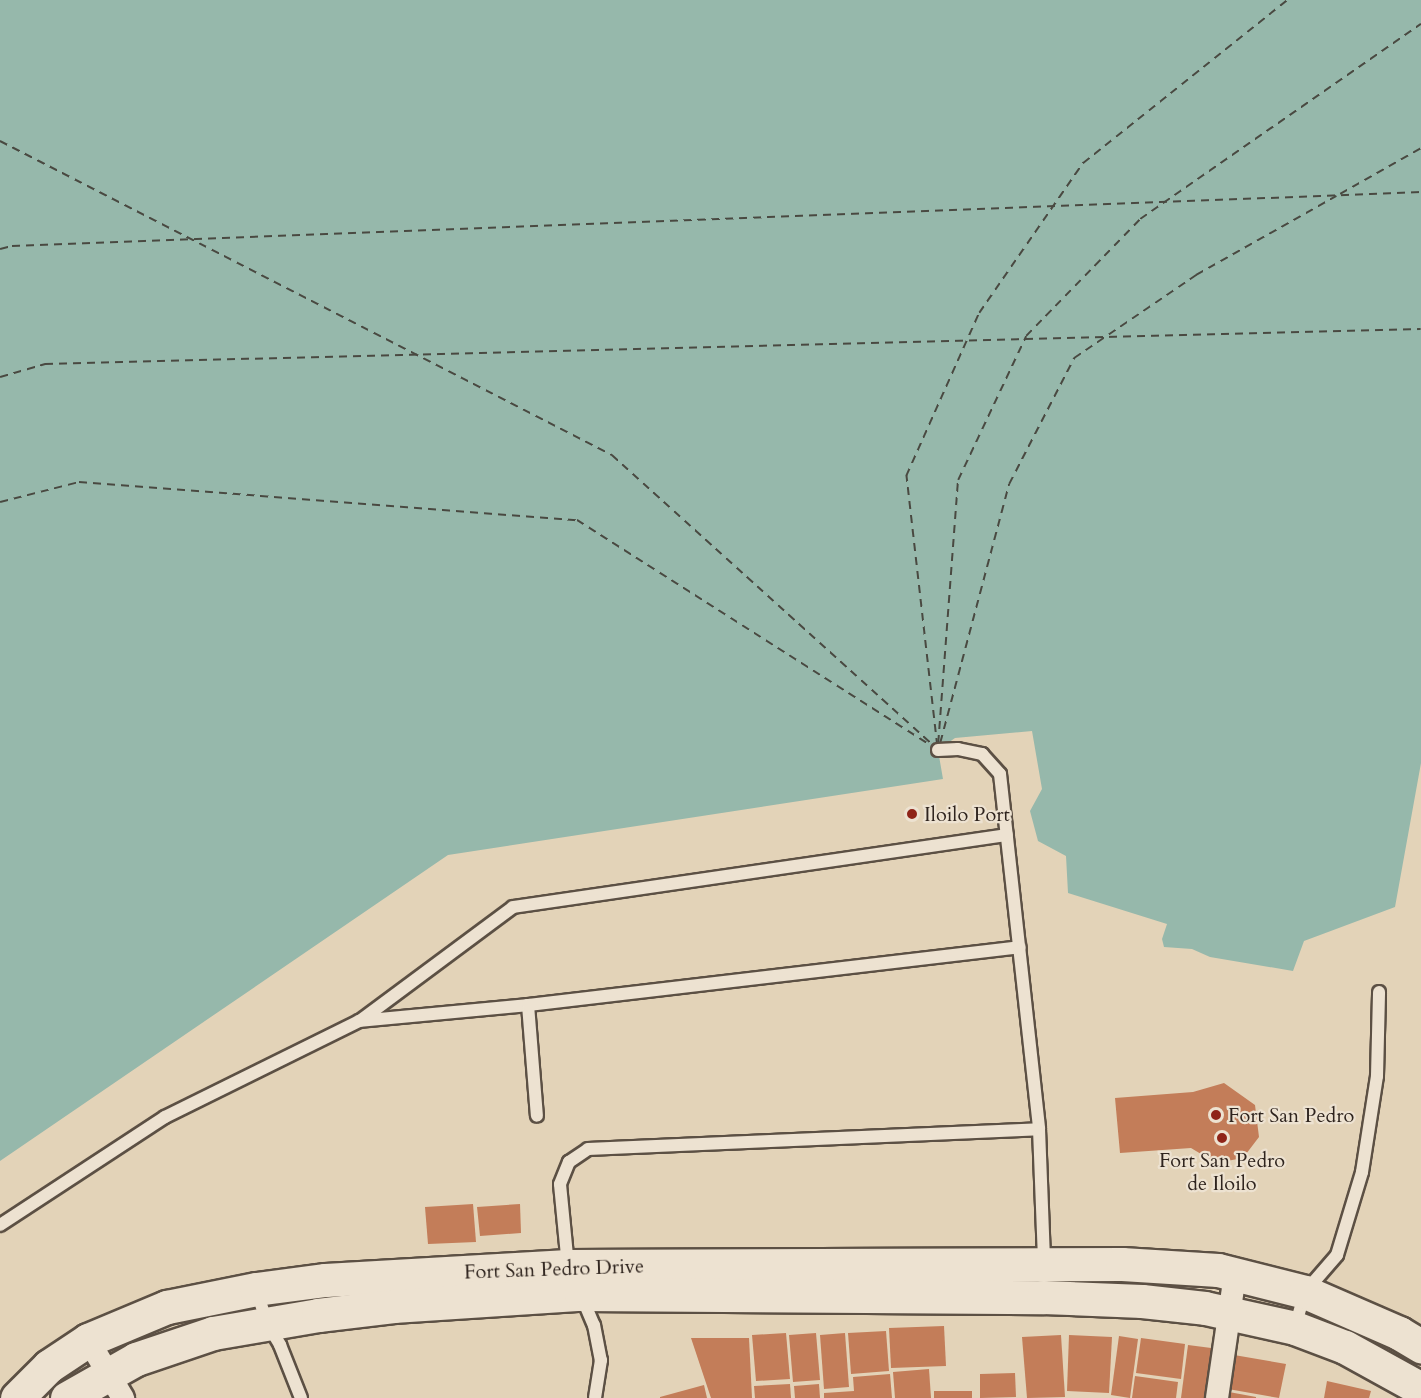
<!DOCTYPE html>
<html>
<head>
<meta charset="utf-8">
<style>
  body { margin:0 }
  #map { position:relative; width:1421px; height:1398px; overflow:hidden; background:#e3d3b8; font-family:Cardo,serif }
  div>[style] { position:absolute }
  .water>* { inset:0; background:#96b8ab }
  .ferry>* { height:1.5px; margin-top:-0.75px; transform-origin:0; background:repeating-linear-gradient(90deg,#494941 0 8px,transparent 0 14px) }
  .building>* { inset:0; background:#c37d59 }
  .roads { filter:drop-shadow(2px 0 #5c5044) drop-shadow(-2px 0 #5c5044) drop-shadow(0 2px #5c5044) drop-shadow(0 -2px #5c5044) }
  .service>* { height:12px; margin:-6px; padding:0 6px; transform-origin:6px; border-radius:6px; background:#ede2d1 }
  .minor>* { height:22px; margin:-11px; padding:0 11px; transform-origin:11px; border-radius:11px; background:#ede2d1 }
  .secondary>* { height:33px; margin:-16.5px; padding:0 16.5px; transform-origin:16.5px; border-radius:16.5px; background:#ede2d1 }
  .dots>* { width:16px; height:16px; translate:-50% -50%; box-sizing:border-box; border:3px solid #ede2d1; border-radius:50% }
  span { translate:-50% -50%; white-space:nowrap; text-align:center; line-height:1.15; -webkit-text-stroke:4.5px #ede2d1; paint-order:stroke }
  .poi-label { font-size:20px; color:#2f241e }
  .left { translate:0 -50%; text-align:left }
  .street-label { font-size:20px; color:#2f241e }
</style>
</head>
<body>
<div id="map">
  <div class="water">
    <div style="clip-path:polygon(0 0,1421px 0,1421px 763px,1395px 907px,1304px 941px,1293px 971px,1210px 957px,1192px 949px,1164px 947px,1162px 939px,1167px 924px,1068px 893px,1066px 856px,1038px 841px,1030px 811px,1042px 789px,1032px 731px,955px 738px,938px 750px,943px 779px,448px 855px,0 1161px)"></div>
  </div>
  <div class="ferry">
    <div style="left:0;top:141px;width:688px;rotate:27.16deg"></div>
    <div style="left:612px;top:455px;width:435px;rotate:42.1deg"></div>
    <div style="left:1340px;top:194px;width:93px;rotate:-29.6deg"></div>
    <div style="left:0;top:249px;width:12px;rotate:-14deg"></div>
    <div style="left:12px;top:246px;width:1410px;rotate:-2.19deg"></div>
    <div style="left:0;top:377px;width:47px;rotate:-16.1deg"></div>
    <div style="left:45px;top:364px;width:1376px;rotate:-1.46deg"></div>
    <div style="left:0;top:502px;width:81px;rotate:-14.2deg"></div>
    <div style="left:79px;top:482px;width:499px;rotate:4.4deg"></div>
    <div style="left:577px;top:520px;width:421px;rotate:32.5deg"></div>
    <div style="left:938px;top:743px;width:264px;rotate:-85.7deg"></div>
    <div style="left:958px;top:480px;width:159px;rotate:-64.7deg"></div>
    <div style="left:1026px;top:336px;width:163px;rotate:-45.7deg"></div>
    <div style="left:1140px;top:219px;width:342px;rotate:-34.8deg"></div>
    <div style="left:940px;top:743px;width:268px;rotate:-75.1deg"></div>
    <div style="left:1009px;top:484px;width:142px;rotate:-62.7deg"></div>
    <div style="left:1074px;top:358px;width:148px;rotate:-34.2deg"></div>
    <div style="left:1196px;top:275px;width:161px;rotate:-29.4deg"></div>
    <div style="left:937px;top:746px;width:272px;rotate:-96.5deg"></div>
    <div style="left:906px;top:476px;width:179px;rotate:-65.9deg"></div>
    <div style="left:979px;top:313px;width:183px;rotate:-55.3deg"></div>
    <div style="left:1083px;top:163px;width:261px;rotate:-38.6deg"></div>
  </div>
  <div class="building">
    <div style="clip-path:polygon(1224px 1083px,1255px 1105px,1259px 1137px,1243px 1158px,1216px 1163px,1191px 1148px,1120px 1153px,1115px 1098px,1193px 1092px)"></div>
    <div style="clip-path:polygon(473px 1204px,476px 1242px,428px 1244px,425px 1207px)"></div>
    <div style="clip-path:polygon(520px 1204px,521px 1233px,480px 1236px,477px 1207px)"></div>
    <div style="clip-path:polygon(944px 1326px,946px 1366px,891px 1368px,889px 1328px)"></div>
    <div style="clip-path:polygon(886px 1331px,889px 1371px,851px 1374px,848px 1333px)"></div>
    <div style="clip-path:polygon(786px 1333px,790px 1379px,756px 1381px,752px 1335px)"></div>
    <div style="clip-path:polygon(816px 1333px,820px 1380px,793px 1382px,789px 1335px)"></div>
    <div style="clip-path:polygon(845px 1333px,849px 1387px,824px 1389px,820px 1335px)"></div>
    <div style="clip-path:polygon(1061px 1335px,1065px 1397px,1027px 1398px,1022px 1337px)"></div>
    <div style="clip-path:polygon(1069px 1335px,1112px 1337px,1109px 1393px,1067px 1391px)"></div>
    <div style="clip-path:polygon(1119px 1336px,1138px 1339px,1130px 1398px,1111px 1395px)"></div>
    <div style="clip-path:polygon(691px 1338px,749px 1338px,752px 1398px,711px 1398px)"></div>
    <div style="clip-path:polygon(1141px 1338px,1185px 1344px,1181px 1379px,1136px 1373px)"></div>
    <div style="clip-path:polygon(1188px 1345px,1219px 1349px,1212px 1398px,1181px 1398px)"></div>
    <div style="clip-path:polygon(1234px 1355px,1286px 1364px,1279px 1398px,1228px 1389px)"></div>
    <div style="clip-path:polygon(929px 1369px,931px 1398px,895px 1398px,893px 1372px)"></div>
    <div style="clip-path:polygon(1015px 1373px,1016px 1397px,980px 1398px,980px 1374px)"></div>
    <div style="clip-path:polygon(890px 1374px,892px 1398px,824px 1398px,824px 1393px,854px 1391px,853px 1377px)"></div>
    <div style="clip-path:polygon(1135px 1376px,1178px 1382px,1176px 1398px,1132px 1398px)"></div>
    <div style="clip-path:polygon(1327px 1381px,1371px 1391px,1369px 1398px,1324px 1398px)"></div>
    <div style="clip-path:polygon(790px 1384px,791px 1398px,755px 1398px,754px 1386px)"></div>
    <div style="clip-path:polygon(819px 1384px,820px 1398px,795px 1398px,794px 1386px)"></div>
    <div style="clip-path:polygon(704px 1385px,707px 1398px,660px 1398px,660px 1397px)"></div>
    <div style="clip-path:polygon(934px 1391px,972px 1391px,972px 1398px,934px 1398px)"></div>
    <div style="clip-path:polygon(1229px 1392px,1256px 1397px,1256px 1398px,1228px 1398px)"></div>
  </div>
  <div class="roads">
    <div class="service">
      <div style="left:938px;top:750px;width:20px;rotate:-3deg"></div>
      <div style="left:958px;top:749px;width:25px;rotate:12deg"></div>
      <div style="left:982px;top:754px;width:27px;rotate:48deg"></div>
      <div style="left:1000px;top:774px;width:357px;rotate:83.7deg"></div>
      <div style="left:1039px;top:1129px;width:133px;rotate:87.8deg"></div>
      <div style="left:528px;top:1005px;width:111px;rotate:85.4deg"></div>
      <div style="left:361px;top:1020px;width:189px;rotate:-36.6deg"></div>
      <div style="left:513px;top:907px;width:499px;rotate:-8.3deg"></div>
      <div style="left:0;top:1225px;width:197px;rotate:-33.2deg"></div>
      <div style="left:165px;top:1117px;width:216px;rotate:-26.3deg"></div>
      <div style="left:359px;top:1021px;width:170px;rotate:-5.4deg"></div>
      <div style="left:528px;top:1005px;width:495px;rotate:-6.7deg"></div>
      <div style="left:568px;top:1266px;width:82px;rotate:-95.6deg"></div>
      <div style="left:560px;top:1184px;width:24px;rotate:-68deg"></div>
      <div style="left:569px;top:1162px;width:23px;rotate:-34deg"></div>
      <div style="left:588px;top:1149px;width:451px;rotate:-2.5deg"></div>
      <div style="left:257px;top:1292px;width:33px;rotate:72deg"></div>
      <div style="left:267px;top:1323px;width:26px;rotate:59deg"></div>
      <div style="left:280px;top:1345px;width:57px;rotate:68.4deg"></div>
      <div style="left:581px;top:1295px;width:33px;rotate:67deg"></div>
      <div style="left:594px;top:1325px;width:36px;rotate:79deg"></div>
      <div style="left:601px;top:1360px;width:38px;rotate:99deg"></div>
      <div style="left:1295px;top:1327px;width:36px;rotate:-74deg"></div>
      <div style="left:1305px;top:1292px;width:49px;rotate:-49.1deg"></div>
      <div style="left:1337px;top:1255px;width:87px;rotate:-73.2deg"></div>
      <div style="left:1362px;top:1172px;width:97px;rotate:-81.1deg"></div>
      <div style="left:1377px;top:1076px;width:84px;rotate:-88.6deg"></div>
    </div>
    <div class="minor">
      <div style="left:88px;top:1340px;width:68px;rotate:58.9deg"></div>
      <div style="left:1217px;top:1398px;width:125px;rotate:-81.7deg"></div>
    </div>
    <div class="secondary">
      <div style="left:17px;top:1398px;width:45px;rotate:-45deg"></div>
      <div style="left:49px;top:1366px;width:47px;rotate:-33.7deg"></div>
      <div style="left:88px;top:1340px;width:86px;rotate:-22.7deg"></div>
      <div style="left:167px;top:1307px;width:91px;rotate:-11.4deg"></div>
      <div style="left:256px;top:1289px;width:70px;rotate:-7.4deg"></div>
      <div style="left:325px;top:1280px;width:243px;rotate:-3.3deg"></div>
      <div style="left:568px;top:1266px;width:554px;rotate:-0.21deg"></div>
      <div style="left:1122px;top:1264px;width:96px;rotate:3.6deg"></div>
      <div style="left:1218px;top:1270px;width:90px;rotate:14.2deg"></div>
      <div style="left:1305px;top:1292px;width:103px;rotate:23.6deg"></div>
      <div style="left:1399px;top:1333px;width:26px;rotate:31deg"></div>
      <div style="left:67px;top:1398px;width:79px;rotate:-29.5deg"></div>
      <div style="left:136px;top:1359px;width:81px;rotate:-18.7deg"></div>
      <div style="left:213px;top:1333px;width:107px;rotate:-9.7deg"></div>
      <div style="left:318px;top:1315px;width:76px;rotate:-6.8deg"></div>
      <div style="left:393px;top:1306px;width:188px;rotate:-3.7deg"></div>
      <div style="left:581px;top:1294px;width:462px;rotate:0.4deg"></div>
      <div style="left:1043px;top:1297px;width:99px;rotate:2.3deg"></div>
      <div style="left:1142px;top:1301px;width:63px;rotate:6.3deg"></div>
      <div style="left:1205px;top:1308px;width:92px;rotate:12.5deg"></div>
      <div style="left:1295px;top:1328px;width:53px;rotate:20.8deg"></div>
      <div style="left:1345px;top:1347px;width:87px;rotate:28.9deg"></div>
    </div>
  </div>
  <div class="dots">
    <div style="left:912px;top:814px;background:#8f2418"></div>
    <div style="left:1216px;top:1115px;background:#8f2418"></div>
    <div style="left:1222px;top:1138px;background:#8f2418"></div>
  </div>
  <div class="poi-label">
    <span class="left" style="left:924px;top:814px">Iloilo Port</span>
    <span class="left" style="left:1228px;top:1115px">Fort San Pedro</span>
    <span style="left:1222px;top:1172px">Fort San Pedro<br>de Iloilo</span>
  </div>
  <div class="street-label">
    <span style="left:554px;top:1269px;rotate:-2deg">Fort San Pedro Drive</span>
  </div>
</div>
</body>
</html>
